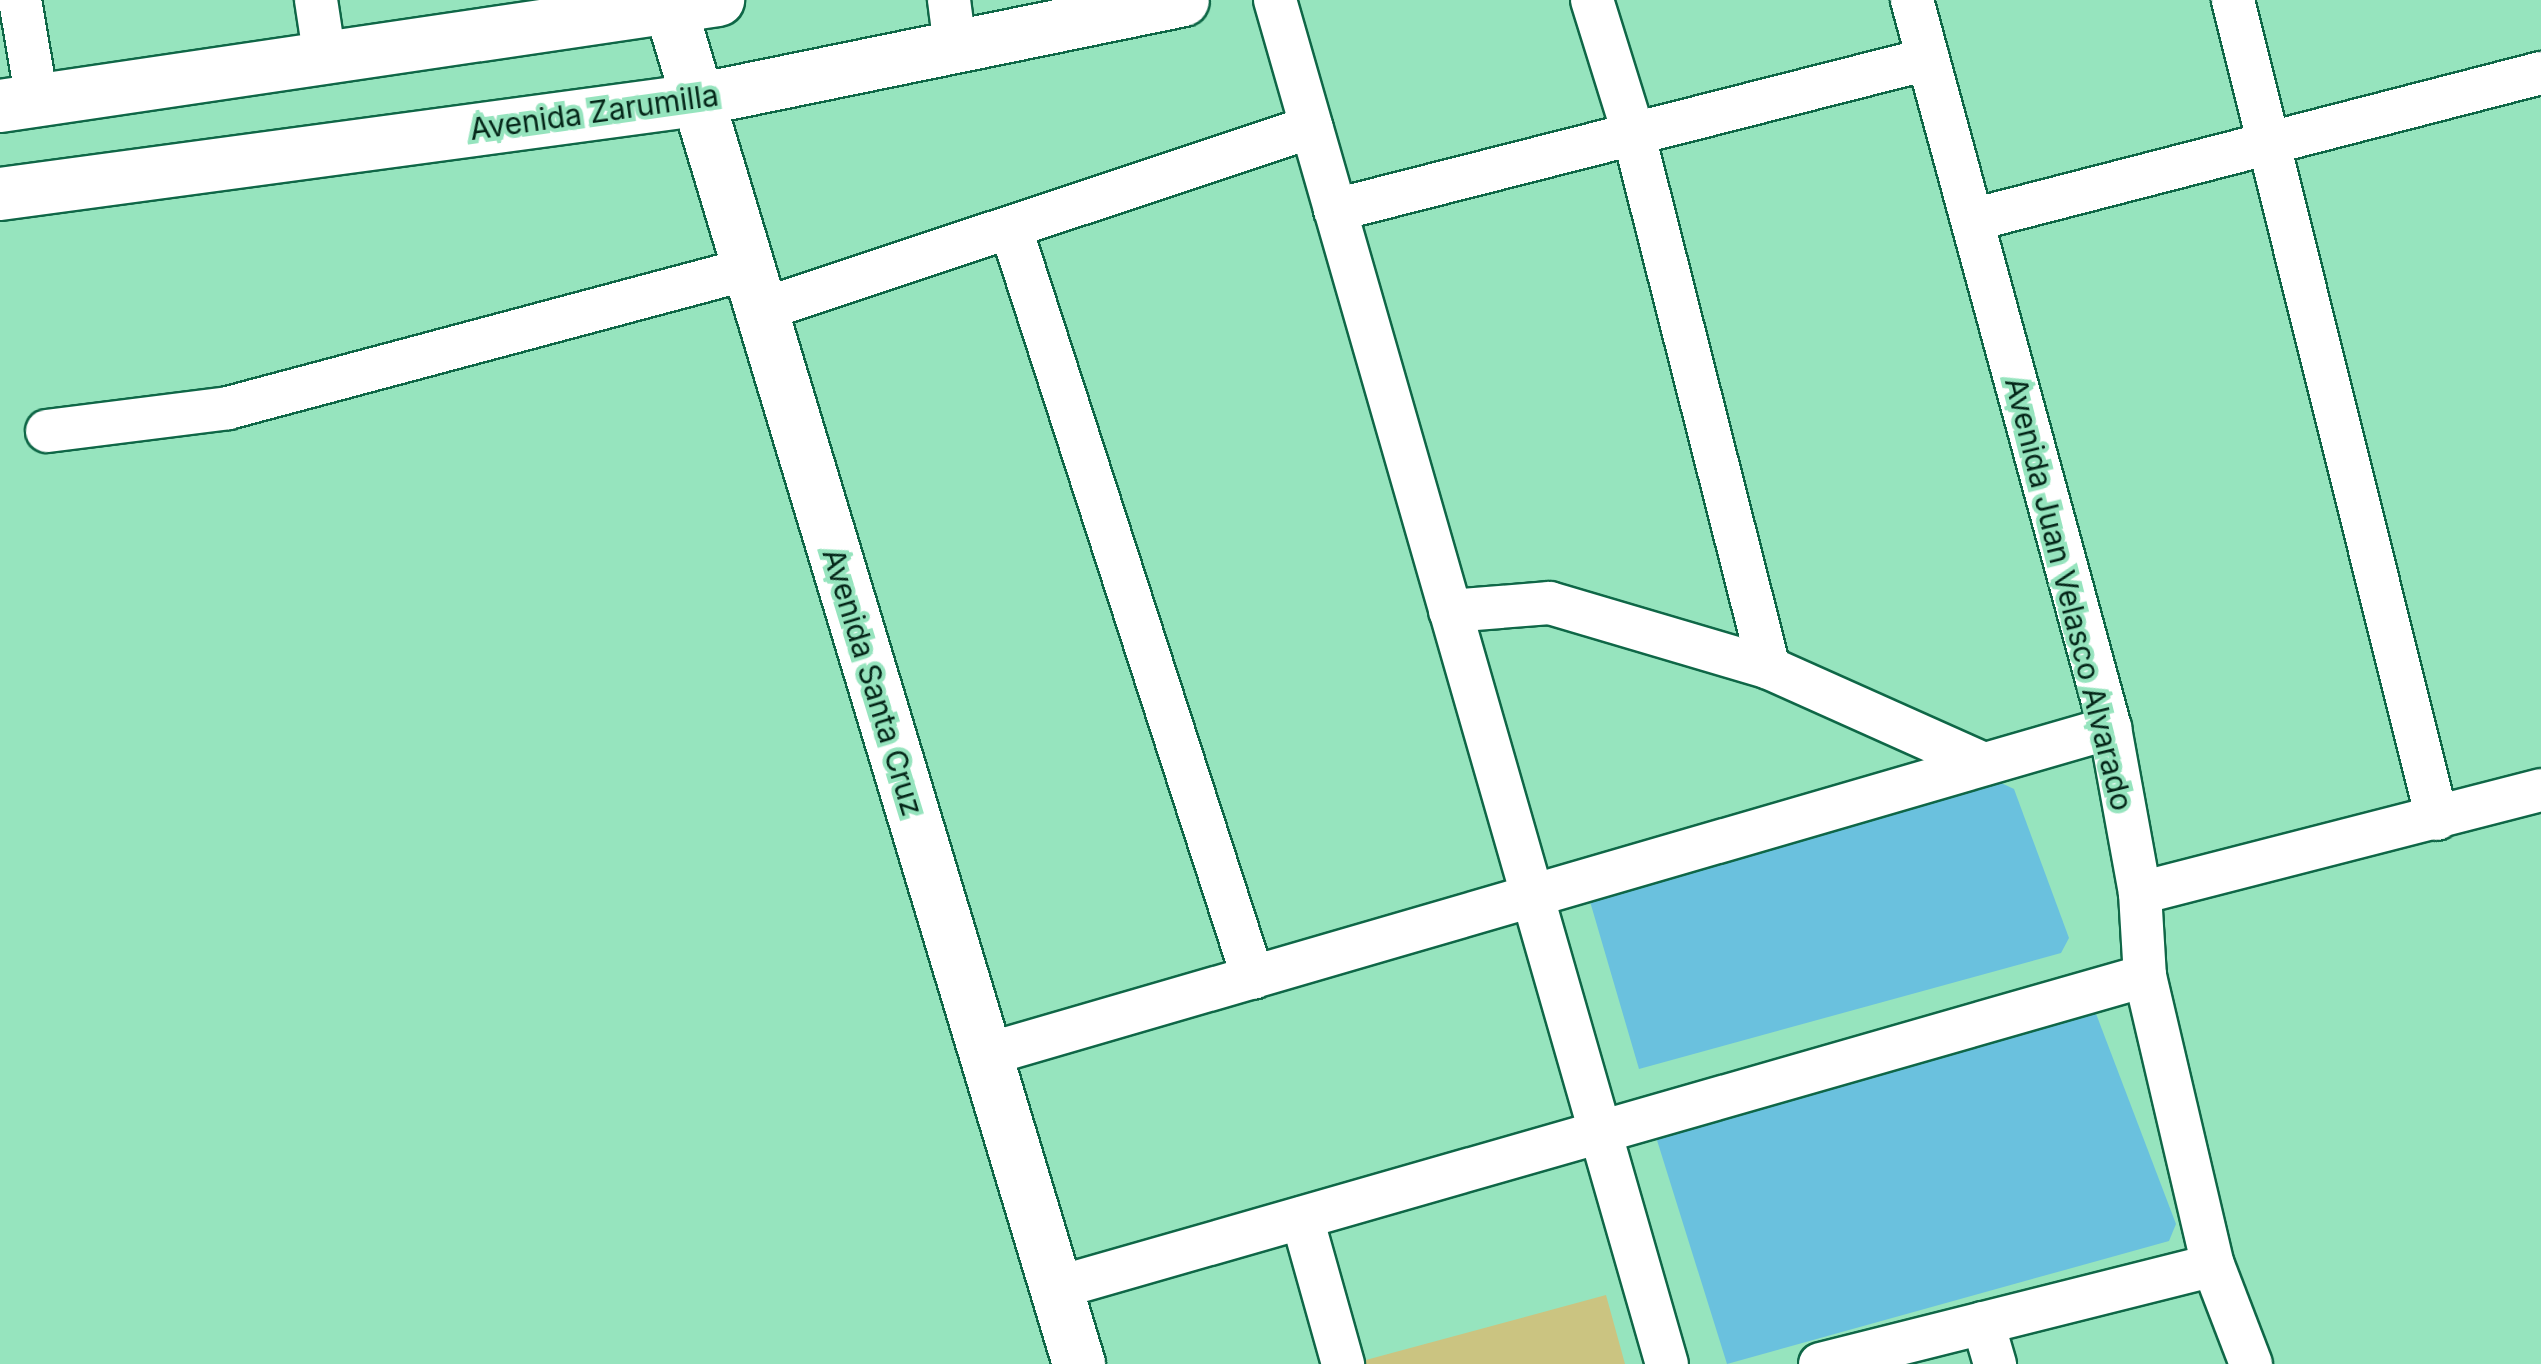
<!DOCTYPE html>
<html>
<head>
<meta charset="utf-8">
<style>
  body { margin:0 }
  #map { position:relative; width:2541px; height:1364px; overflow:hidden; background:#96e4be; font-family:Inter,sans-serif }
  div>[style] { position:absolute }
  .green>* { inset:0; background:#cbc481 }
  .building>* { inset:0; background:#6ac1de }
  .roads { filter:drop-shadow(2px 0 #0f6747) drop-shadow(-2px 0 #0f6747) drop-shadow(0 2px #0f6747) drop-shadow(0 -2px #0f6747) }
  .minor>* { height:42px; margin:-21px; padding:0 21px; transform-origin:21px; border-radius:21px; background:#fff }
  .tertiary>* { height:52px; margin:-26px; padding:0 26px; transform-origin:26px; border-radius:26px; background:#fff }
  span { translate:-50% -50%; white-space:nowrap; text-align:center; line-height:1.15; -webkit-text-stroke:8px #96e4be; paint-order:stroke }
  .street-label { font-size:30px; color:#052719 }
</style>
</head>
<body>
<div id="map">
  <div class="green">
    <div style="clip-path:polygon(1606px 1295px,1625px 1364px,1351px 1364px)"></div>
  </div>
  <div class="building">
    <div style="clip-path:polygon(1997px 781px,2014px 789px,2069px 938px,2061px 953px,1639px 1069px,1589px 898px)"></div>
    <div style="clip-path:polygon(2095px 1011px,2176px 1224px,2169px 1241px,1727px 1364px,1656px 1137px)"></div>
  </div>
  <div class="roads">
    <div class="minor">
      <div style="left:20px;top:0;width:101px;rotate:80.4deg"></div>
      <div style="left:316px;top:0;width:60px;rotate:81.3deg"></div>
      <div style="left:949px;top:0;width:46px;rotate:82.6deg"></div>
      <div style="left:1275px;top:0;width:1419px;rotate:73.97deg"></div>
      <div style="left:1592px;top:0;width:138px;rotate:72.7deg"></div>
      <div style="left:1633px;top:132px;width:553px;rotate:75.76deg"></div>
      <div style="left:1912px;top:0;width:754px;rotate:74.78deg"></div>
      <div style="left:2110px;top:728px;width:168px;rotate:79.7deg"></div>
      <div style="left:2140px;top:893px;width:83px;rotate:86.6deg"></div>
      <div style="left:2145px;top:976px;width:297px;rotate:76.8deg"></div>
      <div style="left:2213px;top:1265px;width:106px;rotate:69deg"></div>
      <div style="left:2233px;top:0;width:844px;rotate:76.01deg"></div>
      <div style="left:1335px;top:210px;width:612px;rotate:-14.29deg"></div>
      <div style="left:1972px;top:220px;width:588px;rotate:-14.49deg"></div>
      <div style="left:1011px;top:229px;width:787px;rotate:72.09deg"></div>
      <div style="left:761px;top:310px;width:580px;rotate:-18.4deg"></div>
      <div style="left:47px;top:431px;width:182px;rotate:-7.2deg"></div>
      <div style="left:228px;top:408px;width:538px;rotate:-14.97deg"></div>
      <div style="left:1450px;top:611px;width:100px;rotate:-4.6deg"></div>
      <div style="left:1550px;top:603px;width:228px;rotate:16.5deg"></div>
      <div style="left:1769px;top:668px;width:235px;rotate:24.1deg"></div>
      <div style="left:2140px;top:893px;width:414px;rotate:-14.4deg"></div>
      <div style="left:985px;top:1055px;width:1172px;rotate:-16.21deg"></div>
      <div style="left:1302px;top:1218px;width:152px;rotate:74.3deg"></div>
      <div style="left:1056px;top:1288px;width:1133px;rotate:-15.99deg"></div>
      <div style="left:1983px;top:1323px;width:43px;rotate:73.7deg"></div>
      <div style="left:1820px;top:1364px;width:405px;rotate:-14.1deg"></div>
    </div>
    <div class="tertiary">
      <div style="left:668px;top:0;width:1425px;rotate:73.23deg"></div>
      <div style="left:0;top:106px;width:726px;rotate:-8.4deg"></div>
      <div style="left:0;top:194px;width:703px;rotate:-7.68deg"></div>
      <div style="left:697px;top:100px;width:496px;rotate:-11.6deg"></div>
    </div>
  </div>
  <div class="street-label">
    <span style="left:594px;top:112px;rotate:-8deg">Avenida Zarumilla</span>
    <span style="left:2069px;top:594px;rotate:76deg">Avenida Juan Velasco Alvarado</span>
    <span style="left:873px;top:682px;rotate:73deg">Avenida Santa Cruz</span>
  </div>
</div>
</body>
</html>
